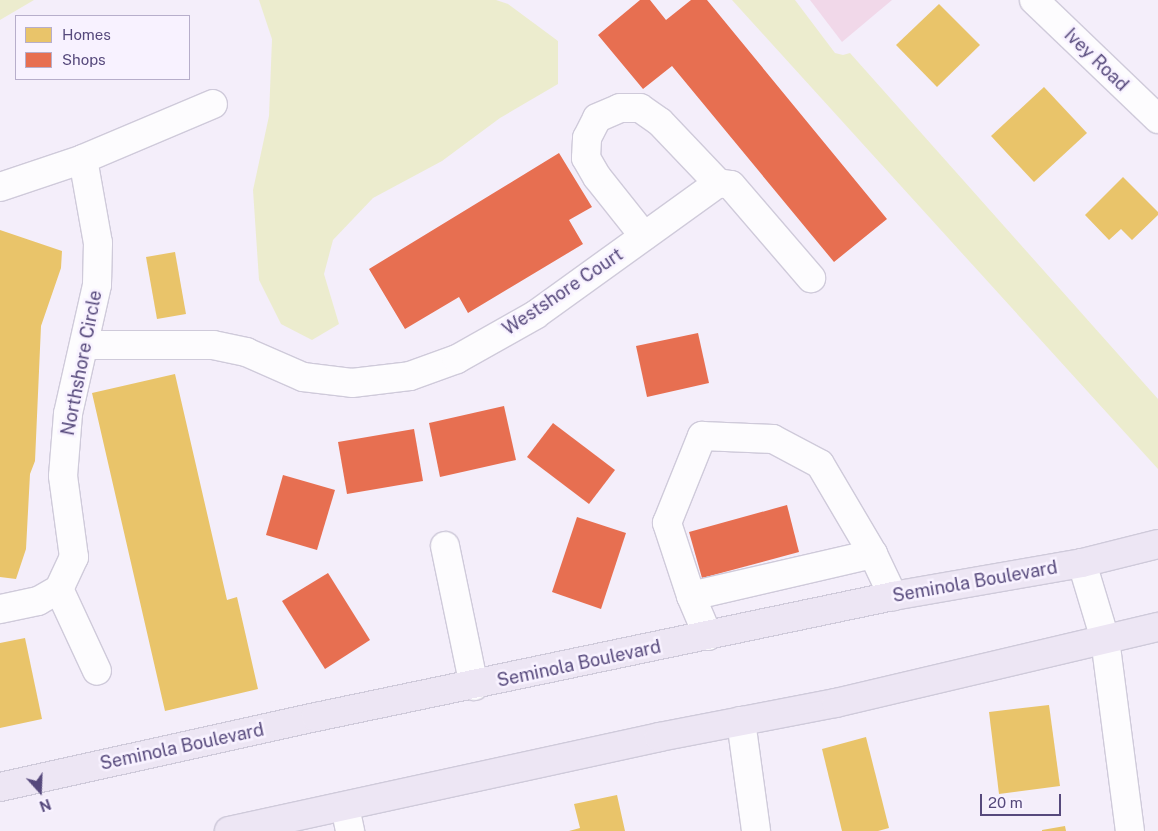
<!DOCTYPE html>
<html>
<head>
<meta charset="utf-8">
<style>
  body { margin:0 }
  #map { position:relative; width:1158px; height:831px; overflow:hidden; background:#f4eefa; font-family:"Public Sans",sans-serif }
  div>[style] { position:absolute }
  .green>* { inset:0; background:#f1d8e9 }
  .water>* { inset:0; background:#ececce }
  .homes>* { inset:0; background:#e9c46a }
  .shops>* { inset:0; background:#e76f51 }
  .roads { filter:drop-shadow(1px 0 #cfcada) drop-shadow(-1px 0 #cfcada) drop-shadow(0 1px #cfcada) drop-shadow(0 -1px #cfcada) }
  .minor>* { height:28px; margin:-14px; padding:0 14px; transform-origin:14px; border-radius:14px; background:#fdfcfe }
  .major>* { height:28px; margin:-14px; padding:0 14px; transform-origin:14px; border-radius:14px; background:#ede6f4 }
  span { translate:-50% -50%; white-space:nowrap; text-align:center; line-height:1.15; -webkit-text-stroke:5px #f8f2ff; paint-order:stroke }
  .street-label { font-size:18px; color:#56497c }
  .legend { position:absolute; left:15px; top:15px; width:175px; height:65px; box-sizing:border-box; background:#f8f2ff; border:1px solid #b7aecb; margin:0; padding:6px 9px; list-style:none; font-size:15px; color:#56497c }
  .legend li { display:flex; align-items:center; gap:10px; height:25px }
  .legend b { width:25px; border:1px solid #b7aecb }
  .north { position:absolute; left:15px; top:766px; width:50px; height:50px; -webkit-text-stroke:4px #f8f2ff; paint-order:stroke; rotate:160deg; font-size:14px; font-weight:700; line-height:20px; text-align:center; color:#56497c }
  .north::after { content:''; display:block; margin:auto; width:18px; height:22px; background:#56497c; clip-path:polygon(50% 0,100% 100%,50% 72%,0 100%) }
  .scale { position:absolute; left:980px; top:794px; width:81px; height:22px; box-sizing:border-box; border:2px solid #56497c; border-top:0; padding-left:6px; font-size:15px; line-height:18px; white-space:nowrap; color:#56497c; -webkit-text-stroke:4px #f8f2ff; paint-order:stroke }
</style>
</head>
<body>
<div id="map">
  <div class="green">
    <div style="clip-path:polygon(810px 0,892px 0,842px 42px)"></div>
  </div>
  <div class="water">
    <div style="clip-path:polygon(0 0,34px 0,0 20px)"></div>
    <div style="clip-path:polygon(259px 0,496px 0,508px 4px,558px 41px,558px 84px,500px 118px,442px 161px,373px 198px,333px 240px,324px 274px,339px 324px,312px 340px,281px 324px,259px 280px,253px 190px,269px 116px,272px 39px)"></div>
    <div style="clip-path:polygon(732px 0,795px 0,835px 53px,843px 55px,850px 53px,1158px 399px,1158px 469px)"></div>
  </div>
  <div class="homes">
    <div style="clip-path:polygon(939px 4px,980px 45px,937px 87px,896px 45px)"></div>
    <div style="clip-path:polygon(1044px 87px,1087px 133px,1034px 182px,991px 136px)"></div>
    <div style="clip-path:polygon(1123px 177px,1158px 212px,1158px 215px,1132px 240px,1121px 229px,1109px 240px,1085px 215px)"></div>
    <div style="clip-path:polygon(0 230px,62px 251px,61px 268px,41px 326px,35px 461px,30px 474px,26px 549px,16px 579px,0 577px)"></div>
    <div style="clip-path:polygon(175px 252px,186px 314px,157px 319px,146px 257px)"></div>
    <div style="clip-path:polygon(175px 374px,227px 600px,237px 597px,258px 689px,165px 711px,92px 393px)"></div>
    <div style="clip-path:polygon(25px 638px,42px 719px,0 728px,0 643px)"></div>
    <div style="clip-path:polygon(1049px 705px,1060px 786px,999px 794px,989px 712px)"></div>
    <div style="clip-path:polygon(866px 737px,889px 828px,878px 831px,842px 831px,822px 749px)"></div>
    <div style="clip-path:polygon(617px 795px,625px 831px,569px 831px,580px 828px,574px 804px)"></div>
    <div style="clip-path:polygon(1065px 826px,1066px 831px,1042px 831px,1042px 830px)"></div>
  </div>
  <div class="shops">
    <div style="clip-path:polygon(640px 0,650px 0,666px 20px,691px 0,707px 0,887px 219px,834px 262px,672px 66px,643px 89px,598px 35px)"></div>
    <div style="clip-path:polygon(559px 153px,592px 207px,569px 220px,583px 244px,468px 313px,459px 297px,405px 329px,369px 269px)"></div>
    <div style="clip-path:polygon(698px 333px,709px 383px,647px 397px,636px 346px)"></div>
    <div style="clip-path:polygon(504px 406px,516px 460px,440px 477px,429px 423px)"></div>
    <div style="clip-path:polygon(553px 423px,615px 470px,589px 504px,527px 457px)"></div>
    <div style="clip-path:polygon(414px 429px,423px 481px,347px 494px,338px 442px)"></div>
    <div style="clip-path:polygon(283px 475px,335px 490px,317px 550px,266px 535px)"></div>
    <div style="clip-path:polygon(787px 505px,799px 552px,702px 578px,689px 532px)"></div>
    <div style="clip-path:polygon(577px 517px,626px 533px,601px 609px,552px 592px)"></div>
    <div style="clip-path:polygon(328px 573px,370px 640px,325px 669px,282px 601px)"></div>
  </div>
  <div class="roads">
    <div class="minor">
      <div style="left:1034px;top:0;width:172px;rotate:43.8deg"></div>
      <div style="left:83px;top:159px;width:141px;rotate:-22.9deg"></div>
      <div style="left:0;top:187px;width:88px;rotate:-18.6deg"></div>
      <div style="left:83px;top:159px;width:85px;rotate:79.9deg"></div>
      <div style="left:98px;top:243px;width:42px;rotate:91.4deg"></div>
      <div style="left:97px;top:285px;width:132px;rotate:102.7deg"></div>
      <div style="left:68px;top:414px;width:62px;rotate:94.6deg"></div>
      <div style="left:63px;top:476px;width:82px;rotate:82.3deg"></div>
      <div style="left:74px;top:557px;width:35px;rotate:115deg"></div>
      <div style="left:59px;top:589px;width:24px;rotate:150deg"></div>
      <div style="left:38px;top:601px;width:39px;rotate:168deg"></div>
      <div style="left:644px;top:236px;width:75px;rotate:-128.5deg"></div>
      <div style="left:597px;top:177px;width:22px;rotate:-120deg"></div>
      <div style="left:586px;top:158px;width:20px;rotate:-87deg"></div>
      <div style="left:587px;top:138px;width:22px;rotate:-63deg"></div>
      <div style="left:597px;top:118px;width:25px;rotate:-23deg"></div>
      <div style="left:620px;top:108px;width:20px"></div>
      <div style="left:640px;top:108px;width:24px;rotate:35deg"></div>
      <div style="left:660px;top:122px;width:84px;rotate:46.4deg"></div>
      <div style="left:85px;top:345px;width:128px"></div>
      <div style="left:213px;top:345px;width:34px;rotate:12deg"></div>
      <div style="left:246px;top:352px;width:62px;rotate:23.7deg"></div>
      <div style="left:303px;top:377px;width:49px;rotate:7deg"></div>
      <div style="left:352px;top:383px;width:58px;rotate:-6.9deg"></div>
      <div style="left:410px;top:376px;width:50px;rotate:-19.9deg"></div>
      <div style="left:457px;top:359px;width:90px;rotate:-29.4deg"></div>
      <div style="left:535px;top:315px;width:226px;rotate:-35.8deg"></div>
      <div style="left:718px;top:183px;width:13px;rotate:9deg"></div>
      <div style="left:731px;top:185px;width:123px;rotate:49.3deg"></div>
      <div style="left:445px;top:546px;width:143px;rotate:78.3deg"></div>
      <div style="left:1082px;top:563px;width:79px;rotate:73.2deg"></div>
      <div style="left:1105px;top:639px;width:194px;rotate:82.6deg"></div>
      <div style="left:59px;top:589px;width:90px;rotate:65.1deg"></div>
      <div style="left:691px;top:596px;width:187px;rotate:-13deg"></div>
      <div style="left:708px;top:636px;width:43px;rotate:-113deg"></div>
      <div style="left:691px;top:596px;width:77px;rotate:-108.2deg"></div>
      <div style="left:667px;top:523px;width:94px;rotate:-68.1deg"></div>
      <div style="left:702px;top:436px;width:71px;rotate:2.4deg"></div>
      <div style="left:773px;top:439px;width:53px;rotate:28deg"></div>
      <div style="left:820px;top:464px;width:104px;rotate:59.5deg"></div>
      <div style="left:873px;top:554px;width:47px;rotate:64.5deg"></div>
      <div style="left:741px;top:721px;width:111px;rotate:82.2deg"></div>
      <div style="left:345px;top:807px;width:25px;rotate:78deg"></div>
    </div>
    <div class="major">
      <div style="left:0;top:787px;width:324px;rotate:-12.5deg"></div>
      <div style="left:316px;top:717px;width:590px;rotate:-11.84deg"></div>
      <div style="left:893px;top:596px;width:192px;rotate:-9.9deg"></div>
      <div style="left:1082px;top:563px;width:78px;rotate:-14deg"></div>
      <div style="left:229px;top:831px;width:440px;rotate:-12.3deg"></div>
      <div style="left:659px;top:737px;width:180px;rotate:-10.9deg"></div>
      <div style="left:836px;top:703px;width:331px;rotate:-13.3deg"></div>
    </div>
  </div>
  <div class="street-label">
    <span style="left:1096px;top:60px;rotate:44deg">Ivey Road</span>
    <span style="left:563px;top:292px;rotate:-34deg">Westshore Court</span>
    <span style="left:82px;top:363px;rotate:-79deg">Northshore Circle</span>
    <span style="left:975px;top:582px;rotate:-10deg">Seminola Boulevard</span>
    <span style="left:579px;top:664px;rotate:-12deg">Seminola Boulevard</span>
    <span style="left:182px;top:747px;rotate:-12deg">Seminola Boulevard</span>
  </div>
  <ul class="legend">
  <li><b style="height:14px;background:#e9c46a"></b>Homes</li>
  <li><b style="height:14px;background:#e76f51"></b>Shops</li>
  </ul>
  <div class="north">N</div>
  <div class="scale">20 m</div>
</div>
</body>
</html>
